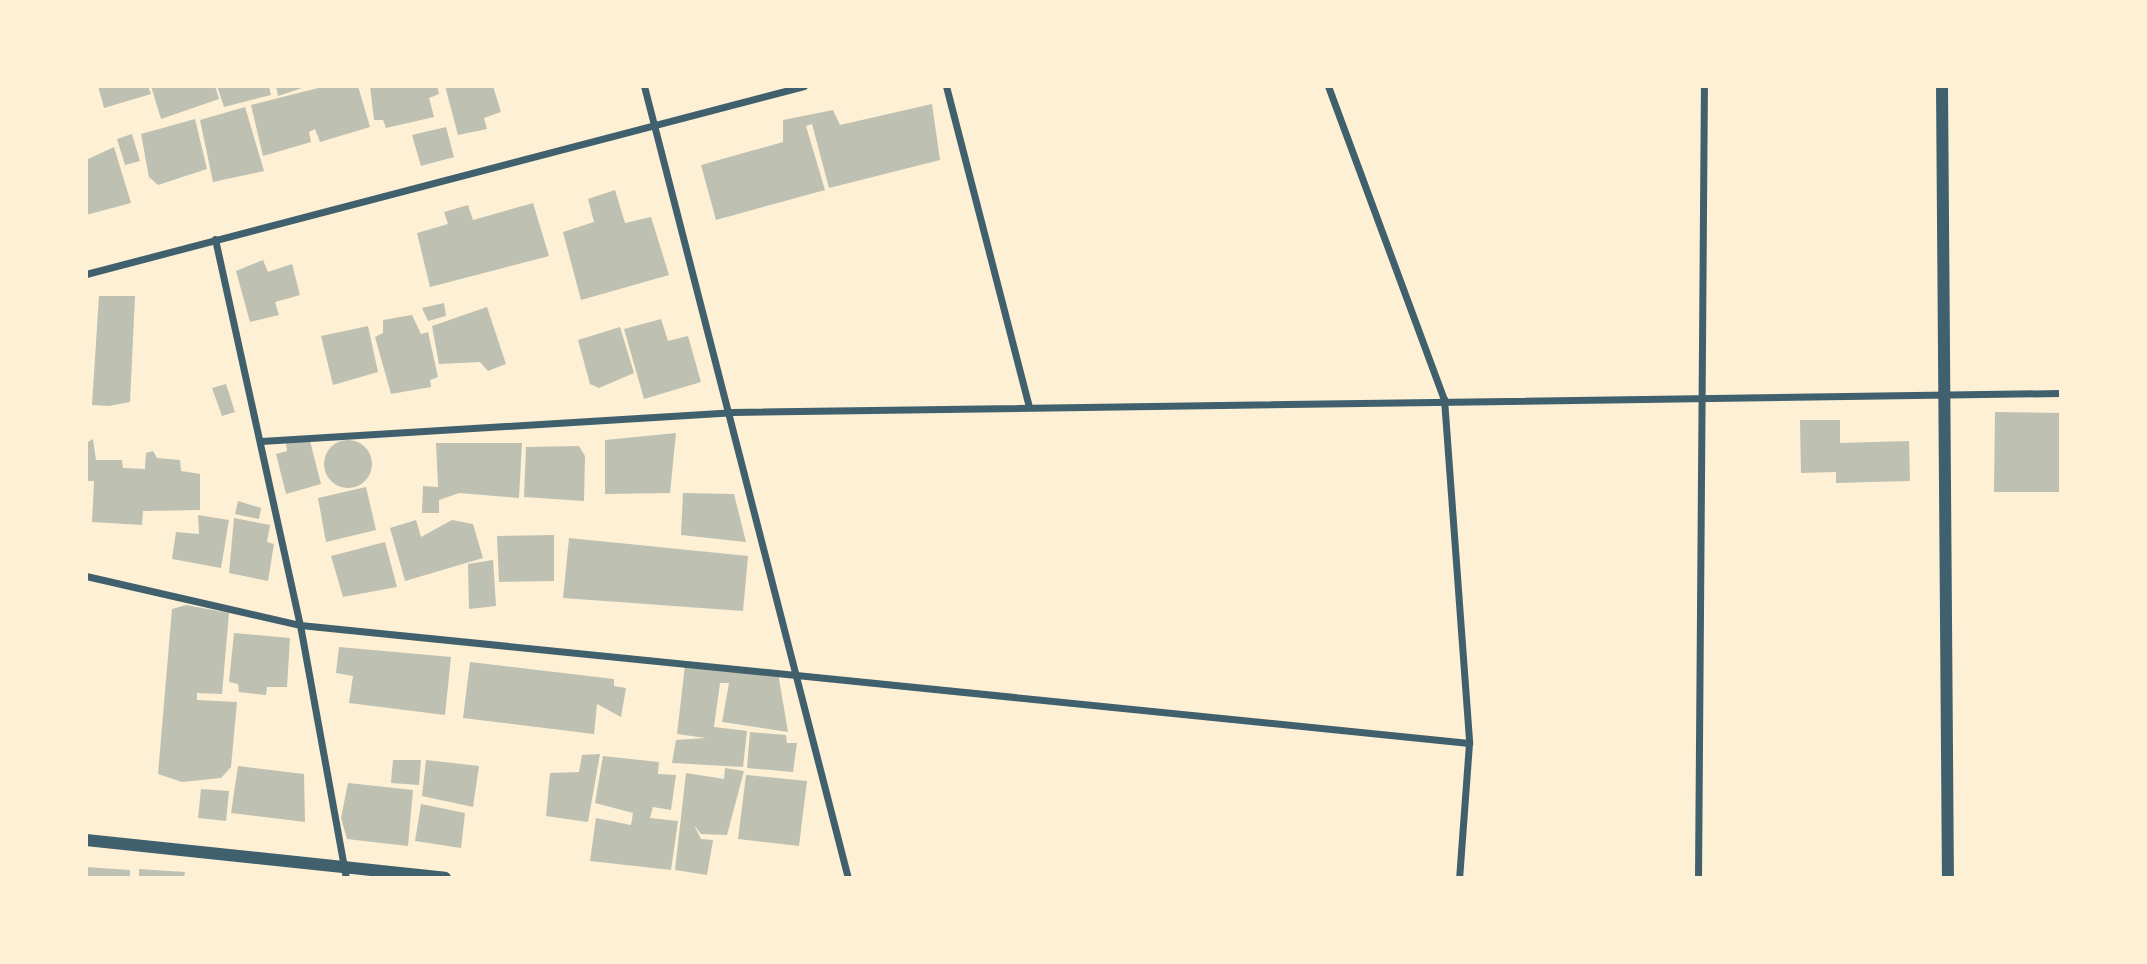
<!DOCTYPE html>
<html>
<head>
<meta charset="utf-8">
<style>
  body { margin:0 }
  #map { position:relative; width:2147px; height:964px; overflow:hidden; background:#fdf0d5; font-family:Overpass,sans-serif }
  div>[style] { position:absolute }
  .building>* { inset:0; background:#bec0b2 }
  .round { border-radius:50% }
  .minor>* { height:7px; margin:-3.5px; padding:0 3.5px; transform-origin:3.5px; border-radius:3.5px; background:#3f606c }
  .tertiary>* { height:12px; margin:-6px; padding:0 6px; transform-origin:6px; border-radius:6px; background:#3f606c }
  span { translate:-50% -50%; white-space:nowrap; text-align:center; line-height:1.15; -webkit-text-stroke:7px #fdf0d5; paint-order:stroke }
  .frame { position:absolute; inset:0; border:88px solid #fdf0d5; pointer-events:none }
</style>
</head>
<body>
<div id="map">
  <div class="building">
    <div style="clip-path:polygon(98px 86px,148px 86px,151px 94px,104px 108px)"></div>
    <div style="clip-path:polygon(151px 86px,215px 86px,219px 99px,161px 119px)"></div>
    <div style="clip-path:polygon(217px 86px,269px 86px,271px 95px,224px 107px)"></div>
    <div style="clip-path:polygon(276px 86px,308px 86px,278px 96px)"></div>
    <div style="clip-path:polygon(326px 86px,358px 86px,370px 127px,320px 142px,315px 129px,309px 132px,311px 142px,263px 156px,251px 105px)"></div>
    <div style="clip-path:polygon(370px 86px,437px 86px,439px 94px,429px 98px,434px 117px,386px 128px,383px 120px,374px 120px)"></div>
    <div style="clip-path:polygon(445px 86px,493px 86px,501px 112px,484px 118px,487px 129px,458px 135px)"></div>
    <div style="clip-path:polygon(932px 104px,940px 160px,829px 188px,812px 124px,806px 126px,825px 190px,716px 220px,701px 165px,783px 142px,783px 120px,833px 110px,840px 125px)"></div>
    <div style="clip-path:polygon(245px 107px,264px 171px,213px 182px,200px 120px)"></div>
    <div style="clip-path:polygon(195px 119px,207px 169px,158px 185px,149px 177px,141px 134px)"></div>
    <div style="clip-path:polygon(446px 127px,454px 157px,421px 166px,412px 135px)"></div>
    <div style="clip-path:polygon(132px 134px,140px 161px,125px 165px,117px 139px)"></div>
    <div style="clip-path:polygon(114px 147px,131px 203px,86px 215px,86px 160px)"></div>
    <div style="clip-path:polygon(615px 190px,625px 223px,651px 217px,669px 275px,581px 300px,563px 232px,594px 222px,588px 199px)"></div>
    <div style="clip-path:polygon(533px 203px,549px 256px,430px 287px,417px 233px,448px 224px,444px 212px,468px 205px,473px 220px)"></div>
    <div style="clip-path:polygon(263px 260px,268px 272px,292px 264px,300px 295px,275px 302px,279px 315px,250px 322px,236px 271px)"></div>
    <div style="clip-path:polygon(99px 296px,135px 296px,130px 402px,109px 406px,92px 405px)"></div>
    <div style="clip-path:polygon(444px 303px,446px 316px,428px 321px,422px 308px)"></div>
    <div style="clip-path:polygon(487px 307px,506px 364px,488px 371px,480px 362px,439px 364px,432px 326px)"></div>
    <div style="clip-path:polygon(412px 315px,421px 334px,428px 332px,438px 377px,430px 380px,431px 387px,391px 394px,375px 337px,383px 333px,383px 320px)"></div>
    <div style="clip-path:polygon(661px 319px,668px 341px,688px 336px,701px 382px,644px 399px,624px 329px)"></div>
    <div style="clip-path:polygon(368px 326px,378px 372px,333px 385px,321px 336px)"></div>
    <div style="clip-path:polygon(620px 327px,634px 373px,599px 388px,590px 384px,578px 340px)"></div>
    <div style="clip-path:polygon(226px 384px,235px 412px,222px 416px,212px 388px)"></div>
    <div style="clip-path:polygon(1995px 412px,2061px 413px,2061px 492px,1994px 492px)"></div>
    <div style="clip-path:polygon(1800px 420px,1840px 420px,1840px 443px,1909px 441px,1910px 481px,1836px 483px,1836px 472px,1801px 473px)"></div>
    <div style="clip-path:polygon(676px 433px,670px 493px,605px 494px,605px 440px)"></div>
    <div style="clip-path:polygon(93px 439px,96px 460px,122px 460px,123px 468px,145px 469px,146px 453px,153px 451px,157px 458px,180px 460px,181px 471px,200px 474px,200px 510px,143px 511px,142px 525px,92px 522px,94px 481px,86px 481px,86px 443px)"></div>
    <div class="round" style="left:324px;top:440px;width:48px;height:48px"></div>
    <div style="clip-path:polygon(310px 441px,321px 484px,286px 494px,276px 454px,287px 451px,286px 443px)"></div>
    <div style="clip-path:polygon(436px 443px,522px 443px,519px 498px,459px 493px,439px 500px,439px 513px,422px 513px,423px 486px,438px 487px)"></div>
    <div style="clip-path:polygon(579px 446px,585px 456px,584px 501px,524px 497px,526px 447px)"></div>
    <div style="clip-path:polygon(366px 487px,376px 530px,326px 542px,318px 498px)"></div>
    <div style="clip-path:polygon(683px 493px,734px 494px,746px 542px,681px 535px)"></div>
    <div style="clip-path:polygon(238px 501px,261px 508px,259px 519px,235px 514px)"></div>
    <div style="clip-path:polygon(198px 515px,229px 520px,221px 568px,172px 559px,176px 532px,199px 534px)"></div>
    <div style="clip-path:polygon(234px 518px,270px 525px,267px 542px,274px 544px,268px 581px,229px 573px)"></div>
    <div style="clip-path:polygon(416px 520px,421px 537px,452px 520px,473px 524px,483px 558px,405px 581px,390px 528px)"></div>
    <div style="clip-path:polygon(554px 535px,554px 581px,499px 582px,497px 536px)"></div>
    <div style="clip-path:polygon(569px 538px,748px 556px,743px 611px,563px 598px)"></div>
    <div style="clip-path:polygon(385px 542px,397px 587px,343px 597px,331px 556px)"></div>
    <div style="clip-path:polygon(493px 560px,496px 606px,469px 609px,468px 564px)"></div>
    <div style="clip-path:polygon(186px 605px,229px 613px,222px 694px,197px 693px,197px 700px,237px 702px,231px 767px,221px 778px,182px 782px,158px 774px,172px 609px)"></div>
    <div style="clip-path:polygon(234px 633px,290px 638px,287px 687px,267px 687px,266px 695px,239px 692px,238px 684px,229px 682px)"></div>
    <div style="clip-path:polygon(339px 647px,451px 657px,445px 715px,349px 703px,353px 676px,336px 673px)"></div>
    <div style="clip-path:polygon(470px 662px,614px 679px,614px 686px,626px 688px,621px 717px,597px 704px,594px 734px,463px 718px)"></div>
    <div style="clip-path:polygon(685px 665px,778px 673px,788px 732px,722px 722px,729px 683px,720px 683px,714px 727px,747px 731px,743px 767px,672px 763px,676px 740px,706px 738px,677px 734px)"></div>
    <div style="clip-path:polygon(750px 732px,786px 735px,787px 743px,797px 743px,793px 772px,747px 768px)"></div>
    <div style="clip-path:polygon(600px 754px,588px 822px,546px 816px,550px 773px,579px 772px,582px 755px)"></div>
    <div style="clip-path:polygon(603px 756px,659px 762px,658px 774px,676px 775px,671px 810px,653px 807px,650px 818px,678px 821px,671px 870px,590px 861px,596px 818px,631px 825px,633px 813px,595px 803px)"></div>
    <div style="clip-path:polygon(393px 760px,421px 760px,419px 785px,391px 783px)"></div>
    <div style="clip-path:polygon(426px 760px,479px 766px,473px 807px,422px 796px)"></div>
    <div style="clip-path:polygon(238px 766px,304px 774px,305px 822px,231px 813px)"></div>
    <div style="clip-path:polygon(725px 768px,744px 771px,727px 835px,701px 834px,694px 825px,701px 839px,713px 840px,707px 875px,675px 870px,686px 773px,724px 779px)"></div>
    <div style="clip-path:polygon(746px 775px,807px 781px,799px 846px,738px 839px)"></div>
    <div style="clip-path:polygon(348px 783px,413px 790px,408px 846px,347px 839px,341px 818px)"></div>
    <div style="clip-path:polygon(201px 789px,229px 791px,226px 821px,198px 818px)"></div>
    <div style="clip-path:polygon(421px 804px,465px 813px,461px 848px,415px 841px)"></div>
    <div style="clip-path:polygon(86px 867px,130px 870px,130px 878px,86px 878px)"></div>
    <div style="clip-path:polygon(139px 869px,185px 872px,184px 878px,139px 878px)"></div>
  </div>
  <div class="minor">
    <div style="left:644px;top:86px;width:818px;rotate:75.56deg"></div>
    <div style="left:946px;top:86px;width:331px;rotate:75.5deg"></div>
    <div style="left:1328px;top:86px;width:334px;rotate:69.7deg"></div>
    <div style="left:1444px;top:399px;width:345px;rotate:85.8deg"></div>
    <div style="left:1469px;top:743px;width:135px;rotate:94.2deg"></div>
    <div style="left:215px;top:239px;width:395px;rotate:77.6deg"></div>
    <div style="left:300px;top:625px;width:257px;rotate:79.7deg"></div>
    <div style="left:86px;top:274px;width:742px;rotate:-14.67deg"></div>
    <div style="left:261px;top:441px;width:472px;rotate:-3.5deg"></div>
    <div style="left:732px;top:412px;width:1329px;rotate:-0.82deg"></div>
    <div style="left:86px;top:576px;width:220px;rotate:12.9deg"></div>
    <div style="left:300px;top:625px;width:1175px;rotate:5.76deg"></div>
    <div style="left:1698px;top:878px;width:792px;rotate:-89.57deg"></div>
  </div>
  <div class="tertiary">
    <div style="left:1942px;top:86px;width:792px;rotate:89.57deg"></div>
    <div style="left:86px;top:840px;width:361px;rotate:6deg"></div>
  </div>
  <div class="frame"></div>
</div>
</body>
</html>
